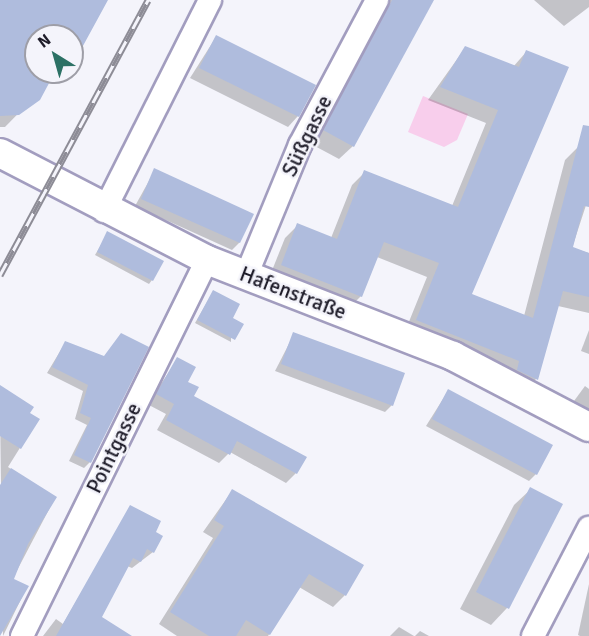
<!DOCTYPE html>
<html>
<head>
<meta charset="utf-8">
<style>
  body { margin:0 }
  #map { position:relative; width:589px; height:636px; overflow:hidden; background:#f4f4fb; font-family:Signika,sans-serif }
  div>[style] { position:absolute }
  .green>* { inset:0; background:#f8ceec }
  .shadow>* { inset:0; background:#0003 }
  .building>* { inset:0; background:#afbcdd }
  .roads { filter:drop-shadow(2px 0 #a29dbf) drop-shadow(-2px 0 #a29dbf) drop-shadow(0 2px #a29dbf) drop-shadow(0 -2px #a29dbf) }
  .minor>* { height:22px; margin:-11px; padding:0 11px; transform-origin:11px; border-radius:11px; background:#fff }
  .tertiary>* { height:28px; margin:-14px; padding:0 14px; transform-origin:14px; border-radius:14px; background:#fff }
  .rail>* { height:7px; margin-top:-3.5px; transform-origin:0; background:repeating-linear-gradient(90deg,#f4f4fb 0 14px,#8d8c96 0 28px); box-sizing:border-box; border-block:2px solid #8d8c96 }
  span { translate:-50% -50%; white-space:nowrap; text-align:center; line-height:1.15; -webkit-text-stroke:5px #f4f4fb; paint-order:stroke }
  .street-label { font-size:21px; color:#1e1c29 }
  .north { position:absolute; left:24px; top:24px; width:60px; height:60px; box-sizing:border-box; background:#f4f4fb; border:2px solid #9e9ea7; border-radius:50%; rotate:323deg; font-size:16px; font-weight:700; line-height:24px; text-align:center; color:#1e1c29 }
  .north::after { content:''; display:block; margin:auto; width:21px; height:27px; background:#2c7165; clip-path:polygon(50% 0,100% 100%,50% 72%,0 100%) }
</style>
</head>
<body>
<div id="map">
  <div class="green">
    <div style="clip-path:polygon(423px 96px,468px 114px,457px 140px,444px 147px,408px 132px)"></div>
  </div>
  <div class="shadow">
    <div style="clip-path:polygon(0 0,106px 0,72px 59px,72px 36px,36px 36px,36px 72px,59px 72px,5px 127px,0 127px)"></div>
    <div style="clip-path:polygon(387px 0,433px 0,353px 146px,339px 159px,311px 144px)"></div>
    <div style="clip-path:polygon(534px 0,589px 0,589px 7px,564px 26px)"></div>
    <div style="clip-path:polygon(216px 37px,298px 116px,288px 127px,190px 78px)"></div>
    <div style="clip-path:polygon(465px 48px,513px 67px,527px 51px,470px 295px,524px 316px,565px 160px,578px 147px,589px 150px,589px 196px,572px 248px,589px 253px,589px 313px,558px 306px,536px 379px,523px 392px,404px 334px,427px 277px,377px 257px,361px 296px,348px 309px,269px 278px,285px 238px,298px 225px,331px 238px,352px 185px,365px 172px,452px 206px,486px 123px,428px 100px)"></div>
    <div style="clip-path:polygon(155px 170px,252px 214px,239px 243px,232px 250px,135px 206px)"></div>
    <div style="clip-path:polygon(108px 233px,152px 280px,149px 284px,95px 255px)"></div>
    <div style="clip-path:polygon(213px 292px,231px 319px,231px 342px,195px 323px)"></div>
    <div style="clip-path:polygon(589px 330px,589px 354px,581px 351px)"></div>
    <div style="clip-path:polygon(294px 334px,392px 405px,385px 412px,275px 371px)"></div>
    <div style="clip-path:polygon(65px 343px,103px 357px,90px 462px,84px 468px,69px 461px,87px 425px,75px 419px,83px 391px,47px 373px)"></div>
    <div style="clip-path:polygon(178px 359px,192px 397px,296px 473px,286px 483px,230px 452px,219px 463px,157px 430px,166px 414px,147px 404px)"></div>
    <div style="clip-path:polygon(585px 386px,589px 389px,589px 429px,563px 416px)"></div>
    <div style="clip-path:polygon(448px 391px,536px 474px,529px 481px,426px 426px)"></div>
    <div style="clip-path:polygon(0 409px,38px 419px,8px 467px,55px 498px,12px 580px,27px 587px,3px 636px)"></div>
    <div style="clip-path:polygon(531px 489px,561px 504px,507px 608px,491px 625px,460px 609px,514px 505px)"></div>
    <div style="clip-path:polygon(232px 491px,345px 595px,333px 607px,299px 587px,268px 636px,177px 636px,159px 624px,213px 538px,203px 532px)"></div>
    <div style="clip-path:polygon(131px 507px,154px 532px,153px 552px,132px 568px,127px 566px,100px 618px,113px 636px,43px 636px,56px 619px,63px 624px)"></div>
    <div style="clip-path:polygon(589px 584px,589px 636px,580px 636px,578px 635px)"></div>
    <div style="clip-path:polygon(399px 627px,414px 636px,390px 636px)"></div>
    <div style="clip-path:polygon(420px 631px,429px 636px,415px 636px)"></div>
  </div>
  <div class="building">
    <div style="clip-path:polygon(0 0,108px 0,72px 66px,72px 36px,36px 36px,36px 72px,55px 72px,40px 100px,19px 115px,0 116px)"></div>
    <div style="clip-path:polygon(392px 0,434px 0,354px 147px,323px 130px)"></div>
    <div style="clip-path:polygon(216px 35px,316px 85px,299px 117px,199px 68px)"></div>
    <div style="clip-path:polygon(465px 46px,519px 67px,526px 50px,569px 67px,472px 294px,533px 318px,583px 125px,589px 126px,589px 207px,584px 206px,573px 247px,589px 253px,589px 297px,563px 291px,538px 380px,517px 370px,519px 361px,416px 320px,439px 263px,384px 242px,362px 297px,281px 265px,297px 223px,337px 239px,364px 170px,458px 207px,498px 110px,440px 87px)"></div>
    <div style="clip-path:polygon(154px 168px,254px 214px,240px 243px,141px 199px)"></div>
    <div style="clip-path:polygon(107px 231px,164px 261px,153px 281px,97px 252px)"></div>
    <div style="clip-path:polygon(213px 290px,240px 304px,233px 318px,244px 324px,235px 340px,197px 320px)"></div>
    <div style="clip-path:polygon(293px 332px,405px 373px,393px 406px,281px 364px)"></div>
    <div style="clip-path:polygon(121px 333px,149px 347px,91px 463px,74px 455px,91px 418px,80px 413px,88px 385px,52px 367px,65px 341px,104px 356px)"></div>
    <div style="clip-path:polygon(177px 357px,196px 367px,188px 382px,199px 387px,194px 396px,307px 457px,297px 474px,237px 441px,230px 455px,166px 420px,174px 404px,156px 394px)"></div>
    <div style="clip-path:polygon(0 385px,34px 407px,30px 413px,40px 419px,21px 449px,0 436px)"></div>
    <div style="clip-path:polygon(448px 389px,553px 445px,537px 475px,432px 419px)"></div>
    <div style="clip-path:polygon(11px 468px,57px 497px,28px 544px,14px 579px,29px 586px,0 636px,0 485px)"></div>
    <div style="clip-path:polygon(530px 487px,563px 504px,509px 609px,476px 592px)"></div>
    <div style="clip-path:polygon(232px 489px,364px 565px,346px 596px,309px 574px,270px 635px,246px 620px,236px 636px,209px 636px,170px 612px,224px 526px,214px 520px)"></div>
    <div style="clip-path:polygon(130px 505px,161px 521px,156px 532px,163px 536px,154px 553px,147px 549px,141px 562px,133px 558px,102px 617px,132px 636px,56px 636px)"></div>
  </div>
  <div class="roads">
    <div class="minor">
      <div style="left:104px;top:211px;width:236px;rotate:-63.3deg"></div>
      <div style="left:246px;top:276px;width:142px;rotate:-67.6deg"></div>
      <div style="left:300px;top:145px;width:164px;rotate:-62deg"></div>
      <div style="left:22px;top:636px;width:419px;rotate:-63.8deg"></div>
      <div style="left:533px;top:636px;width:122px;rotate:-62.6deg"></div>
    </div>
    <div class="tertiary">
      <div style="left:0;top:153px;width:233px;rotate:27.3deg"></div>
      <div style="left:207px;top:260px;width:264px;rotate:21.3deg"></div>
      <div style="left:453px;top:356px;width:153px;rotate:27.6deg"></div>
    </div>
  </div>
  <div class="rail">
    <div style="left:0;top:275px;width:312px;rotate:-61.7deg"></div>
  </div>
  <div class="street-label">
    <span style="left:307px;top:136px;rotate:-64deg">Süßgasse</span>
    <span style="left:293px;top:293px;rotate:21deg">Hafenstraße</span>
    <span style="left:114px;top:448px;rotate:-64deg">Pointgasse</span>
  </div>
  <div class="north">N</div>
</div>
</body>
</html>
